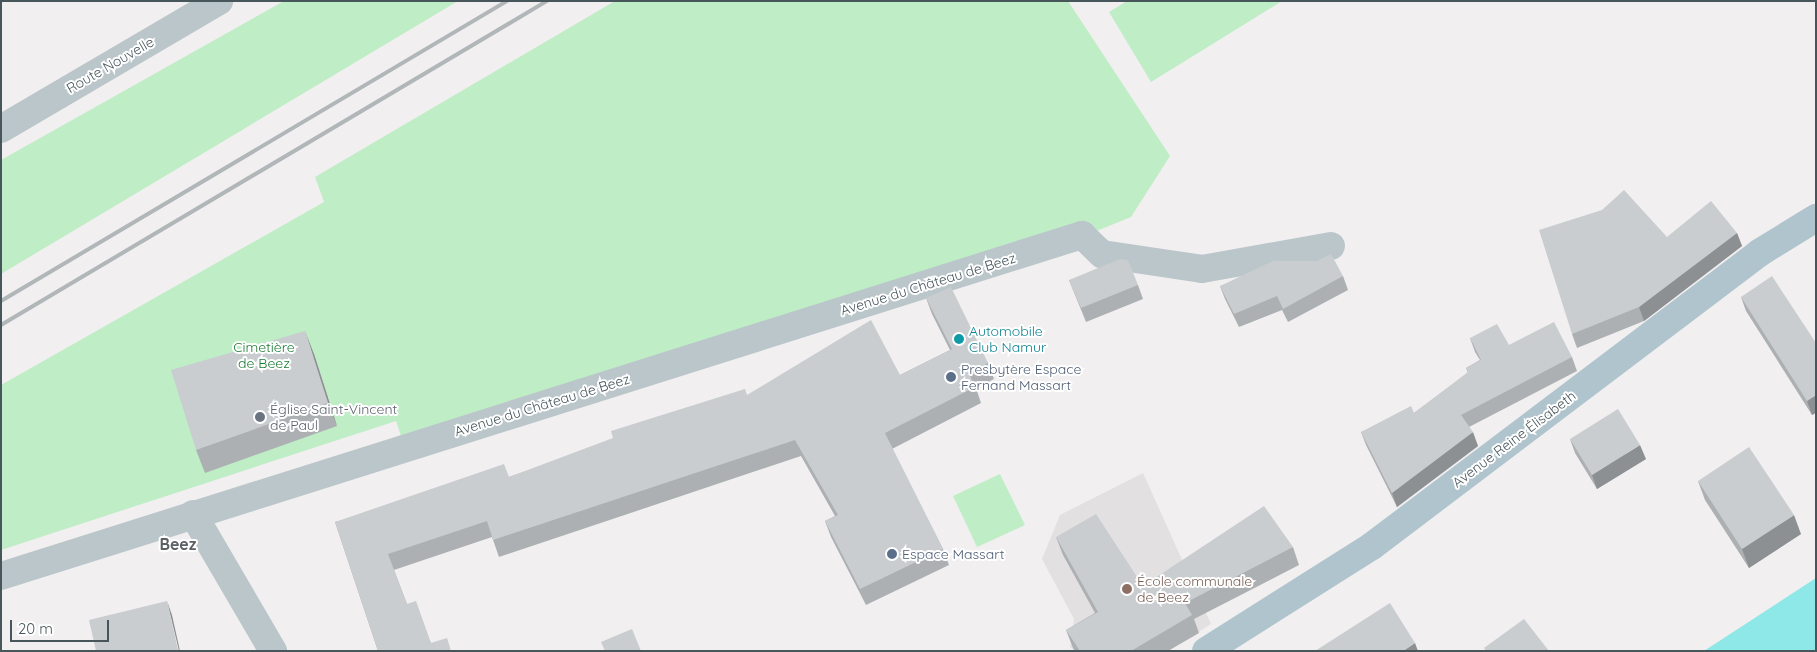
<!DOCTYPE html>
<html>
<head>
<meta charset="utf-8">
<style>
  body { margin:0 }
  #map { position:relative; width:1817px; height:652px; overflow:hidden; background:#f1efef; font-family:Quicksand,sans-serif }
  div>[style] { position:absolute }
  .education>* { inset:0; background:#e2e0e0 }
  .green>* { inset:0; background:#bfedc6 }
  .water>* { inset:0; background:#8de8e7 }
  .minor>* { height:28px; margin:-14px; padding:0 14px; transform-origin:14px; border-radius:14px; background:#bbc6cb }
  .major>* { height:28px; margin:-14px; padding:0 14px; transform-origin:14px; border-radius:14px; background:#afc4cc }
  .rail>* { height:4px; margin:-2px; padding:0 2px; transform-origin:2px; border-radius:2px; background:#b1b6b9 }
  .wall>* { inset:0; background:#adb0b3 }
  .shaded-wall>* { inset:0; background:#8d9092 }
  .building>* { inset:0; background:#c9cdd0 }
  .dots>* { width:14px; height:14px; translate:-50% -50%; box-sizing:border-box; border:2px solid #fff; border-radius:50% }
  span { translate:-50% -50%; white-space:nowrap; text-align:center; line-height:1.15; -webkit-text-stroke:4px #fff; paint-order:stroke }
  .street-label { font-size:14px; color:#47565b }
  .culture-label { font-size:14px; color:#0d838f }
  .left { translate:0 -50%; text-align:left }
  .park-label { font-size:14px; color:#1b7a35 }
  .service-label { font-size:14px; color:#4e5e75 }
  .worship-label { font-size:14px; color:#5b616d }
  .education-label { font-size:14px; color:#785e54 }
  .quarter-label { font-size:16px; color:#5b6163; font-weight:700 }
  .frame { position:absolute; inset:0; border:2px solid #47565b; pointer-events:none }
  .scale { position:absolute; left:10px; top:620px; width:99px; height:22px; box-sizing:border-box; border:2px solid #47565b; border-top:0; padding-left:6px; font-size:15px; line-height:18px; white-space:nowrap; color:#47565b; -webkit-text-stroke:4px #fff; paint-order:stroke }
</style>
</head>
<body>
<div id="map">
  <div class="education">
    <div style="clip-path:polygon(1143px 473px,1211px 624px,1168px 651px,1075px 651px,1070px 647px,1074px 619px,1042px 559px,1060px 515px)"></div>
  </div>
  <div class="green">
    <div style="clip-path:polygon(284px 1px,458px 1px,1px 274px,1px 160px)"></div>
    <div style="clip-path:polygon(615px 1px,1068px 1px,1170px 156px,1131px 217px,1094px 232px,405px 448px,396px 421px,1px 550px,1px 385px,324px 202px,315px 177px)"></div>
    <div style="clip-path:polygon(1127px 1px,1282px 1px,1151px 82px,1109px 12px)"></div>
    <div style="clip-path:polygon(1000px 474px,1025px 525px,977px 547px,953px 496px)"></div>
  </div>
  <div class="water">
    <div style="clip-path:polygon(1816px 578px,1816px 651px,1704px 651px)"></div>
  </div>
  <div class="minor">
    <div style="left:1px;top:129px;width:253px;rotate:-30.4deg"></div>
    <div style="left:193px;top:514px;width:159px;rotate:59.7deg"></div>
    <div style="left:1px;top:576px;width:1134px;rotate:-17.51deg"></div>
    <div style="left:1082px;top:235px;width:28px;rotate:44deg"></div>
    <div style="left:1102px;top:254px;width:101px;rotate:8.5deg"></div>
    <div style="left:1202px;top:269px;width:131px;rotate:-10.1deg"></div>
  </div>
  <div class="major">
    <div style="left:1206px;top:651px;width:196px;rotate:-32.3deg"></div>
    <div style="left:1372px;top:546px;width:485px;rotate:-37.1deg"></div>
    <div style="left:1759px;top:253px;width:67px;rotate:-31.6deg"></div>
  </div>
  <div class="rail">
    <div style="left:1px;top:301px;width:588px;rotate:-30.66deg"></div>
    <div style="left:1px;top:325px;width:635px;rotate:-30.69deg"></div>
  </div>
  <div class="wall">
    <div style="clip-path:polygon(1737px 233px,1742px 246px,1644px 321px,1577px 348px,1572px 334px,1667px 237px)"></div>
    <div style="clip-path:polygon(1343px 276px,1348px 290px,1288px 322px,1282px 310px,1239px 327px,1225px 299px,1220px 286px)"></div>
    <div style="clip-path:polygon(1069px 280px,1138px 285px,1143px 299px,1086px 322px)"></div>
    <div style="clip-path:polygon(1741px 297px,1816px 343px,1812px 415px,1746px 311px)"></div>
    <div style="clip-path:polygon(926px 298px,988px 363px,994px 379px,976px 388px,981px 403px,892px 449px,943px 549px,949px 565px,866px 605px,831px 537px,825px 521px,835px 516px,801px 456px,499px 557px,492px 537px,394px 570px,407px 604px,431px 643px,451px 651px,378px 651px,335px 522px,509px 477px,747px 395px,900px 375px,950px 350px,932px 314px)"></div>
    <div style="clip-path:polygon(1470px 338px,1572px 357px,1577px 371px,1469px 427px,1478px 446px,1397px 507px,1366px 445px,1361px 432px,1414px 413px,1468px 373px,1466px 368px,1480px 360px,1475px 352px)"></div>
    <div style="clip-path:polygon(314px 354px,337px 426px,205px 473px,196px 450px)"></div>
    <div style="clip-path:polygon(1570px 439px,1646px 459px,1597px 489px,1575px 453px)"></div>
    <div style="clip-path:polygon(1698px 481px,1801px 534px,1749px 568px,1705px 500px)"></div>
    <div style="clip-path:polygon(1056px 537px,1143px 586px,1293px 547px,1299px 565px,1194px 619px,1199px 633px,1168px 651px,1075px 651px,1073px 648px,1066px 630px,1095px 613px,1063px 555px)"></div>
  </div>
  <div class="shaded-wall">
    <div style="clip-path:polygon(1737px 233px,1742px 246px,1644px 321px,1639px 307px)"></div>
    <div style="clip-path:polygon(305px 331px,314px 354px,337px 426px,328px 403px)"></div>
    <div style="clip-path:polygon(1816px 395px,1816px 413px,1812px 415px,1807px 401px)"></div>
    <div style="clip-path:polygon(1473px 432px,1478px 446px,1397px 507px,1392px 493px)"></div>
    <div style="clip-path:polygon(1640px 445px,1646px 459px,1597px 489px,1592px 475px)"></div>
    <div style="clip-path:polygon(1794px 515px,1801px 534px,1749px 568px,1742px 549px)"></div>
    <div style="clip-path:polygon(167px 601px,172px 615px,180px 651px,179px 651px)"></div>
    <div style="clip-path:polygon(1415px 643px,1418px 651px,1403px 651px)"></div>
  </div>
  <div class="building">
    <div style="clip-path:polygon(1624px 190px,1667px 237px,1711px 201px,1737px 233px,1639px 307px,1572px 334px,1539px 230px,1602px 210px)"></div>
    <div style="clip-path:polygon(1331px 254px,1343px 276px,1283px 309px,1277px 296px,1234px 314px,1220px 286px,1273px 261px,1317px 261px)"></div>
    <div style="clip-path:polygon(1120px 259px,1128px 260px,1138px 285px,1081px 308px,1069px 280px)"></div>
    <div style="clip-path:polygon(1772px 276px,1816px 343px,1816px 395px,1807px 401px,1741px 297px)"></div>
    <div style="clip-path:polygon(951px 287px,988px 363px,969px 373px,975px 387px,885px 433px,943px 549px,860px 589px,825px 521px,838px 515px,795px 440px,493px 540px,487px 521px,388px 554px,407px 604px,416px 601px,431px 643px,447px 638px,451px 651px,378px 651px,335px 522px,504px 464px,509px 477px,613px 438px,611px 431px,745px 389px,747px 395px,871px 320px,900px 375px,952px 349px,926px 298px)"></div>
    <div style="clip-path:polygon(1554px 322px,1572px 357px,1461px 415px,1473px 432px,1392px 493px,1361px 432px,1411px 406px,1414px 413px,1468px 372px,1466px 368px,1481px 360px,1470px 338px,1497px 324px,1509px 345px)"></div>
    <div style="clip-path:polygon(305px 331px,328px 403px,196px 450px,171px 370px)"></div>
    <div style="clip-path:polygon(1618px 409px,1640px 445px,1592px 475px,1570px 439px)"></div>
    <div style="clip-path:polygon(1749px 447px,1794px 515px,1742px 549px,1698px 481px)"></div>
    <div style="clip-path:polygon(1264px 506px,1293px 547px,1185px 603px,1192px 615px,1131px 651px,1080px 651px,1066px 630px,1098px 612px,1056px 537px,1096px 514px,1143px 586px)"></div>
    <div style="clip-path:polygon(167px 601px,178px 650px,173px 651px,96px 651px,89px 620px)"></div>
    <div style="clip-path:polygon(1390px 603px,1415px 643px,1403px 651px,1315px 651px)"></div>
    <div style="clip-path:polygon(1524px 619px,1549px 651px,1486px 651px,1484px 648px)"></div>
    <div style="clip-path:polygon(632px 629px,641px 651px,605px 651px,601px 642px)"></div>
  </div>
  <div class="dots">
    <div style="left:959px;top:339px;background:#0f9aa8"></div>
    <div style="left:951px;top:377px;background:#5c6f8a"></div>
    <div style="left:260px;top:417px;background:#6b7280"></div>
    <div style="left:892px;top:554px;background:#5c6f8a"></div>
    <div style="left:1127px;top:589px;background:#8d6e63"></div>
  </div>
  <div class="street-label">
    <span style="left:110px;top:65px;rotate:-30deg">Route Nouvelle</span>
    <span style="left:928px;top:284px;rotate:-17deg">Avenue du Château de Beez</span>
    <span style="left:542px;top:405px;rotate:-17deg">Avenue du Château de Beez</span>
    <span style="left:1514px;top:439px;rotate:-37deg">Avenue Reine Élisabeth</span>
  </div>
  <div class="culture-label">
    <span class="left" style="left:969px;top:339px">Automobile<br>Club Namur</span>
  </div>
  <div class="park-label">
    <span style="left:264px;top:355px">Cimetière<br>de Beez</span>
  </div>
  <div class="service-label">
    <span class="left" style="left:961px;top:377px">Presbytère Espace<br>Fernand Massart</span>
    <span class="left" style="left:902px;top:554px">Espace Massart</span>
  </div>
  <div class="worship-label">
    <span class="left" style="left:270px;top:417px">Église Saint-Vincent<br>de Paul</span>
  </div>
  <div class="education-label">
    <span class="left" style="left:1137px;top:589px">École communale<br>de Beez</span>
  </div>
  <div class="quarter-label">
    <span style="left:178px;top:544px">Beez</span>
  </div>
  <div class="frame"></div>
  <div class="scale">20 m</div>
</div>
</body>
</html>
